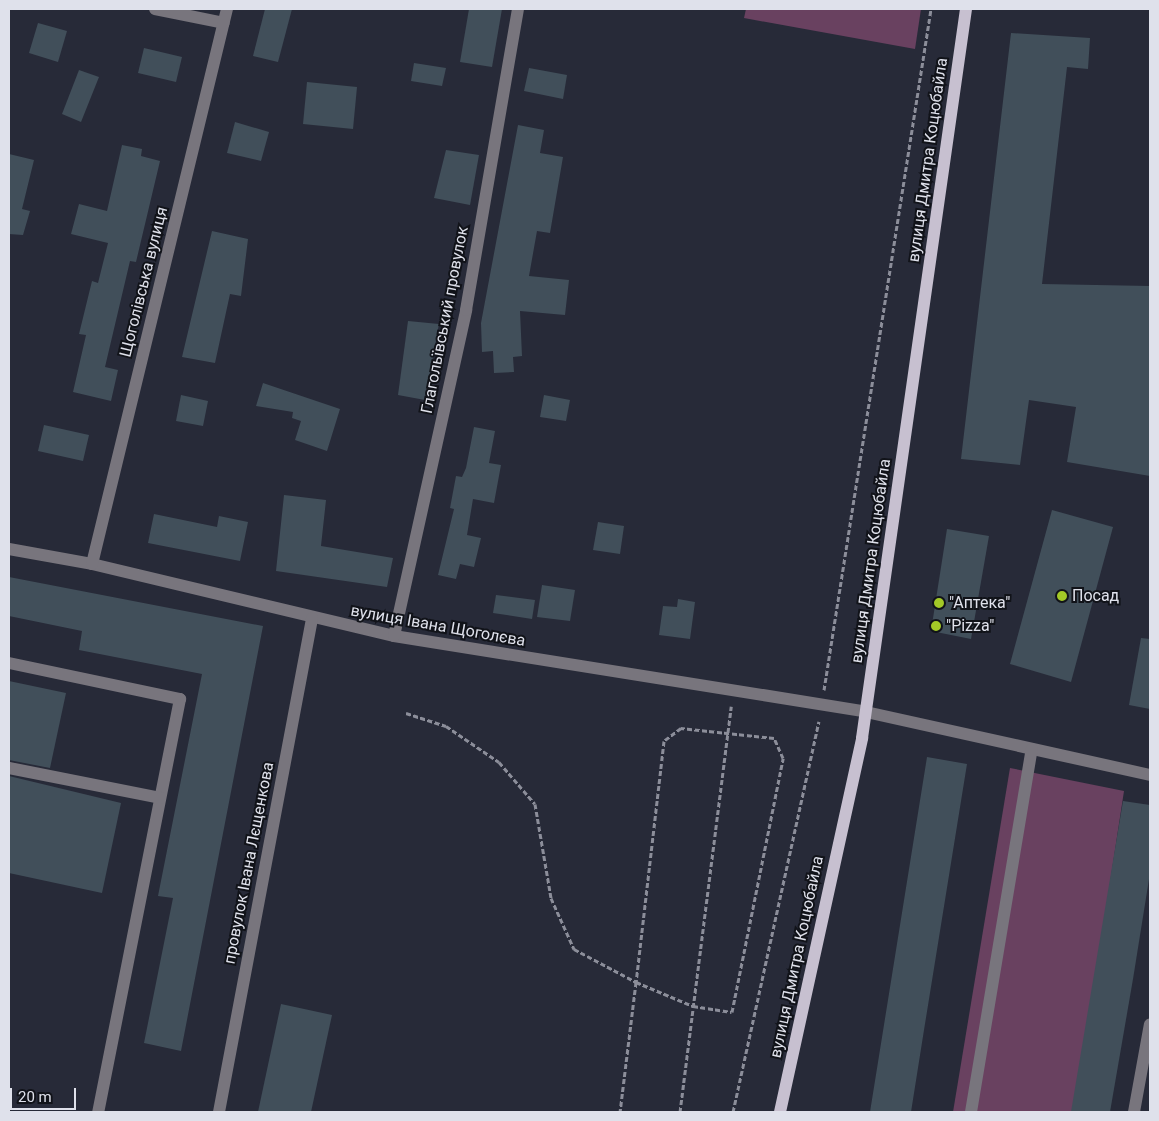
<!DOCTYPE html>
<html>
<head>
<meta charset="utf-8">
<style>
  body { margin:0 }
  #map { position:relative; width:1159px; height:1121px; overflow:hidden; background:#272a38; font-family:Roboto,sans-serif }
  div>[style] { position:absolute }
  .green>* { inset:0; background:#694160 }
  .building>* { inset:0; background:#414f5a }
  .path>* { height:3px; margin-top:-1.5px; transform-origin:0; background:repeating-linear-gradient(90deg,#8c8e9a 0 5px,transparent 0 7.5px) }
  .minor>* { height:12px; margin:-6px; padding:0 6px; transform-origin:6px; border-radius:6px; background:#78757d }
  .major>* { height:12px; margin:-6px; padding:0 6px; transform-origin:6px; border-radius:6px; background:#c7c0d0 }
  .dots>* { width:14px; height:14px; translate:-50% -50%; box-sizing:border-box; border:2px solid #111319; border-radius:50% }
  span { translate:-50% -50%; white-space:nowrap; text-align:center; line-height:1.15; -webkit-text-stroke:4px #111319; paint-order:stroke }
  .street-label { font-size:16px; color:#dfe1eb }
  .poi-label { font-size:16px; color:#dfe1eb }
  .left { translate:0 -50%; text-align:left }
  .frame { position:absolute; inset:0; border:10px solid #dfe1eb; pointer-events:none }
  .scale { position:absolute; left:10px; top:1088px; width:66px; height:22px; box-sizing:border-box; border:2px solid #dfe1eb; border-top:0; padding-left:6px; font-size:15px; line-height:18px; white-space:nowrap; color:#dfe1eb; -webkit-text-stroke:4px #111319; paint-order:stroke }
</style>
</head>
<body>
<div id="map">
  <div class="green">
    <div style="clip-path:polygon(746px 9px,921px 9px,915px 49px,744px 18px)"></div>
    <div style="clip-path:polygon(1010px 768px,1124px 791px,1075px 1112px,953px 1112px)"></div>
  </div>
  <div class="building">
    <div style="clip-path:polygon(265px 9px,292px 9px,278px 62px,253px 56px)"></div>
    <div style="clip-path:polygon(469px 9px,502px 9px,492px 67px,460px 62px)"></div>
    <div style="clip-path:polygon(38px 23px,67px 31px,58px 62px,29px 53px)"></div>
    <div style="clip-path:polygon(1011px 33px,1090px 38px,1088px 69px,1067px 67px,1042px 284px,1150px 286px,1150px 476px,1067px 462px,1076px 407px,1029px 400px,1020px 465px,961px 459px)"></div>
    <div style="clip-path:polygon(144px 48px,182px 57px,176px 82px,138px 73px)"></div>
    <div style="clip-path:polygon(414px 63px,446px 68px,442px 86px,411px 81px)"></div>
    <div style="clip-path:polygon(529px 68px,567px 75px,563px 99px,524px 91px)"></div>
    <div style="clip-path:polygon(79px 70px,99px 77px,81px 122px,62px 114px)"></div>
    <div style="clip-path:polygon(307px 82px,357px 87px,353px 129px,303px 124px)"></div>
    <div style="clip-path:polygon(235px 122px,269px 132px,261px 161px,227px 153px)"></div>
    <div style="clip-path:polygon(518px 125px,544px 130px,540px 153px,563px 157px,550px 233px,537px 231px,529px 276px,569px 280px,565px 315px,520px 311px,522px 356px,513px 357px,514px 372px,494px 373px,493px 351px,482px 352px,481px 323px)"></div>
    <div style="clip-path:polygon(122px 145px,142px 149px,141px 156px,160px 161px,136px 262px,130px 261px,105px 367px,118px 370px,111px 401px,73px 392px,86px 335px,79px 334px,92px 281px,98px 283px,108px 243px,71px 234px,79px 204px,107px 211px)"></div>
    <div style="clip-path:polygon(446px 150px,479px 155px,470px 205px,434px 198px)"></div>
    <div style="clip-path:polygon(9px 154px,34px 160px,22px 209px,30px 211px,23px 235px,9px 234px)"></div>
    <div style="clip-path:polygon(212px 231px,248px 239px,241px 296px,230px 294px,215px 363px,182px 357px)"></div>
    <div style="clip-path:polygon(408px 321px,439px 324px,425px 400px,398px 395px)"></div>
    <div style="clip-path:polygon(263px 383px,340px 409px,327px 451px,295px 440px,301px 421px,292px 418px,293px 412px,256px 406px)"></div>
    <div style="clip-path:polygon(181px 395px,208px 401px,203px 426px,176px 421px)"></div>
    <div style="clip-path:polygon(544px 395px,570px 400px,566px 421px,540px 417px)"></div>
    <div style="clip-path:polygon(44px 425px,89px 435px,83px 461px,38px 451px)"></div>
    <div style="clip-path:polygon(474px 427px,495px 431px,489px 463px,501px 465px,494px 503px,473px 499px,467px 535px,481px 538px,474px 567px,460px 564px,456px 579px,438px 575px,454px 509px,450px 508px,456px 476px,462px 477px,466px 468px)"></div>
    <div style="clip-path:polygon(284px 495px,326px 500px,321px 546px,393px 558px,387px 587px,276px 571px)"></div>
    <div style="clip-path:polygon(1052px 510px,1113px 527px,1071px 682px,1010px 664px)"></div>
    <div style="clip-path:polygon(154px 514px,217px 527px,219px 516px,248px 522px,240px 561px,148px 543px)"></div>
    <div style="clip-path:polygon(598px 522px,624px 526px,620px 554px,593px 550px)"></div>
    <div style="clip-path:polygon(947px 529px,989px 536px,971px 639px,931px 631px)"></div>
    <div style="clip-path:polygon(9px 577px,263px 626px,181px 1051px,144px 1043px,173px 898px,158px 896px,202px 674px,79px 650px,82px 631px,9px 616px)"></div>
    <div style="clip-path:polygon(542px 585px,575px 590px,570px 621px,537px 617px)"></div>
    <div style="clip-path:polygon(496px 595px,535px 600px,532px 619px,493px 613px)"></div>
    <div style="clip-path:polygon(678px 599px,695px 602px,690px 639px,659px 635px,663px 606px,677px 607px)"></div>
    <div style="clip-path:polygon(1141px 638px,1150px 639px,1150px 709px,1129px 705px)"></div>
    <div style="clip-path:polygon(9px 681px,66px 693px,50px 768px,9px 760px)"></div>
    <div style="clip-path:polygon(927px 757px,967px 764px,924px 1030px,911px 1112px,870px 1112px)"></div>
    <div style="clip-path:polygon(9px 776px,121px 803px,102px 893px,9px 873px)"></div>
    <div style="clip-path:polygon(1123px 801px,1150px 805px,1150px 873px,1133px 979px,1110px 1112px,1071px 1112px)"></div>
    <div style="clip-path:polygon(281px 1004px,332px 1015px,311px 1112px,258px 1112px)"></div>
  </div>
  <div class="path">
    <div style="left:824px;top:690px;width:689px;rotate:-81.07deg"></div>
    <div style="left:406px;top:713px;width:42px;rotate:18deg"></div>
    <div style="left:446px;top:726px;width:64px;rotate:34.2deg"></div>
    <div style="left:499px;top:762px;width:55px;rotate:49.4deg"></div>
    <div style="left:535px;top:804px;width:95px;rotate:80.3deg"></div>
    <div style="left:551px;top:898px;width:56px;rotate:65.7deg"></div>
    <div style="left:574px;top:949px;width:70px;rotate:28deg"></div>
    <div style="left:636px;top:982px;width:62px;rotate:22.8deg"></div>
    <div style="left:693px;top:1006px;width:39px;rotate:9deg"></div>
    <div style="left:732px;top:1012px;width:259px;rotate:-78.6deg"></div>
    <div style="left:783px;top:758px;width:22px;rotate:-114deg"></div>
    <div style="left:774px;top:738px;width:94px;rotate:-173.9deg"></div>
    <div style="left:681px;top:728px;width:21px;rotate:143deg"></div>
    <div style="left:664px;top:741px;width:243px;rotate:96.6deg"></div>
    <div style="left:636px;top:982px;width:131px;rotate:97deg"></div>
    <div style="left:680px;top:1112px;width:409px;rotate:-82.8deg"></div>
    <div style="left:733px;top:1112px;width:400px;rotate:-77.6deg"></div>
  </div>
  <div class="minor">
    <div style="left:155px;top:9px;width:70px;rotate:11.5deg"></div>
    <div style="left:9px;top:549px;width:84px;rotate:10.2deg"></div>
    <div style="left:92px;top:564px;width:310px;rotate:13.4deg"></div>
    <div style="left:394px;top:636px;width:478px;rotate:9.1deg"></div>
    <div style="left:866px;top:712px;width:291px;rotate:12.5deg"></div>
    <div style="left:92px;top:564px;width:571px;rotate:-76.33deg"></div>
    <div style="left:394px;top:636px;width:334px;rotate:-77.5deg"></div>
    <div style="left:466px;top:310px;width:305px;rotate:-80.2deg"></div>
    <div style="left:9px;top:663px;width:175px;rotate:11.9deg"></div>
    <div style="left:180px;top:699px;width:421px;rotate:101.2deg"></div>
    <div style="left:9px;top:768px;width:154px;rotate:11.2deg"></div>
    <div style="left:219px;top:1112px;width:502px;rotate:-79.32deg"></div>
    <div style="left:971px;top:1112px;width:368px;rotate:-80.5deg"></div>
    <div style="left:1134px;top:1112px;width:89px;rotate:-79.7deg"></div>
  </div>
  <div class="major">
    <div style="left:780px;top:1112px;width:383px;rotate:-77.6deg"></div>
    <div style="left:862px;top:738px;width:736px;rotate:-81.88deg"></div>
  </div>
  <div class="dots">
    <div style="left:1062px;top:596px;background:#a3c927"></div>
    <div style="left:939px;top:603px;background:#a3c927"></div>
    <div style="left:936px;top:626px;background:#a3c927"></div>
  </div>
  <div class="street-label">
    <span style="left:928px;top:160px;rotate:-82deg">вулиця Дмитра Коцюбайла</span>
    <span style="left:144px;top:282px;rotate:-76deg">Щоголівська вулиця</span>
    <span style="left:445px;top:320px;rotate:-79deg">Глагольївський провулок</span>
    <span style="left:871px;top:561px;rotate:-82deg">вулиця Дмитра Коцюбайла</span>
    <span style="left:438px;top:626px;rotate:10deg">вулиця Івана Щоголєва</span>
    <span style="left:249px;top:863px;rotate:-79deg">провулок Івана Лєщенкова</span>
    <span style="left:797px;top:957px;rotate:-78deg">вулиця Дмитра Коцюбайла</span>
  </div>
  <div class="poi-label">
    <span class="left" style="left:1072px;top:596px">Посад</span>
    <span class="left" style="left:949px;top:603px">"Аптека"</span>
    <span class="left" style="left:946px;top:626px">"Pizza"</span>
  </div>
  <div class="frame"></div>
  <div class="scale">20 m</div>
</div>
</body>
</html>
